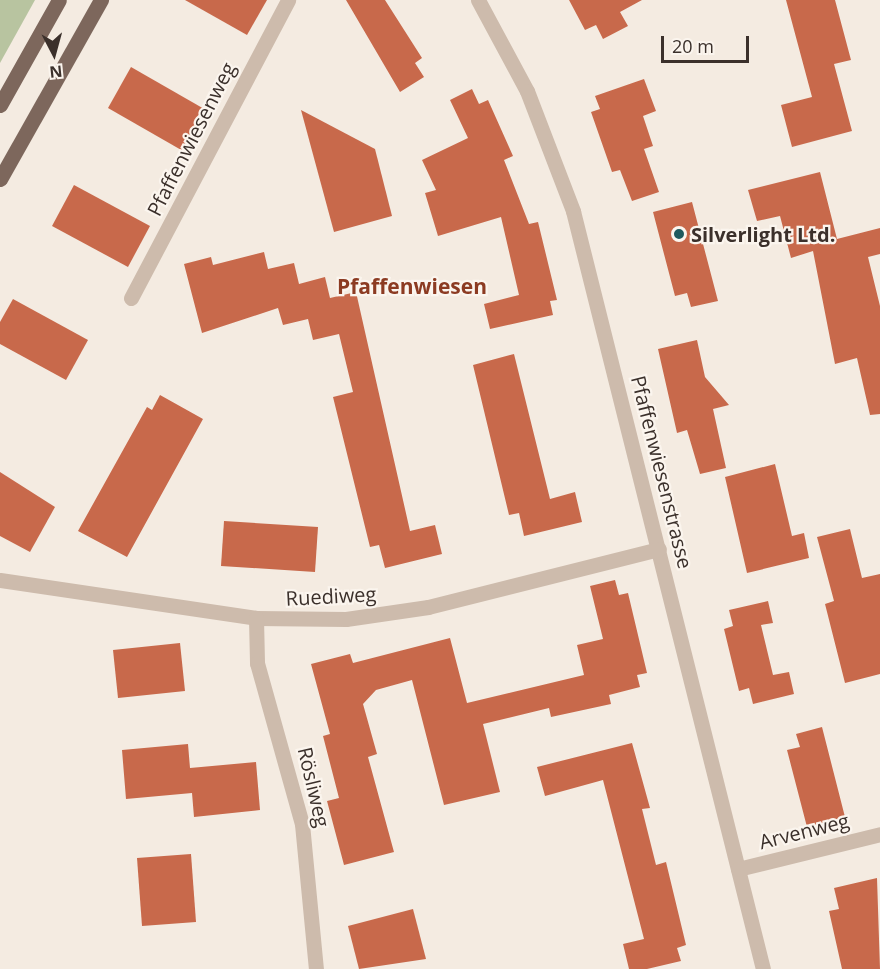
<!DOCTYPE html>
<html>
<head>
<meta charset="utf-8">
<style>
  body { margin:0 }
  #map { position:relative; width:880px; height:969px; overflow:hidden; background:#f4ebe1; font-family:"Open Sans",sans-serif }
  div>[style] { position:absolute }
  .green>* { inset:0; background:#b8c4a0 }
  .building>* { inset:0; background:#c8694b }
  .street>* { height:15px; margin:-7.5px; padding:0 7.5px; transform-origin:7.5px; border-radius:7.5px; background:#cdbbac }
  .primary>* { height:15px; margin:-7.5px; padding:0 7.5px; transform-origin:7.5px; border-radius:7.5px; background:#7d675c }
  .dots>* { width:16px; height:16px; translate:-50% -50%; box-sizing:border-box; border:3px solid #fbf5ee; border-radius:50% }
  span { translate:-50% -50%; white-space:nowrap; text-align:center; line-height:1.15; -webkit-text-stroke:4.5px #fbf5ee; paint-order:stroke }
  .street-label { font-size:20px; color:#3b302b }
  .poi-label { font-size:20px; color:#3b302b; font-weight:700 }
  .left { translate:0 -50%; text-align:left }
  .neighbourhood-label { font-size:21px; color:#8c3b22; font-weight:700 }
  .north { position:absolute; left:24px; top:24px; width:60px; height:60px; -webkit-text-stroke:4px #fbf5ee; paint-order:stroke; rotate:174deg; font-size:16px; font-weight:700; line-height:24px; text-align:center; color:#3b302b }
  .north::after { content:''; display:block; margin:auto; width:21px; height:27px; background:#3b302b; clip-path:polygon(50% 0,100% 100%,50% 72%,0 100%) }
  .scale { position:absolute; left:661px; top:36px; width:88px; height:27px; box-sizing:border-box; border:3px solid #3b302b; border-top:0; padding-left:8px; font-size:18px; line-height:21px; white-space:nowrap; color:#3b302b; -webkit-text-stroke:4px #fbf5ee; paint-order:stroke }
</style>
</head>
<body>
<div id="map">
  <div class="green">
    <div style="clip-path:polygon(0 0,35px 0,0 63px)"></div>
  </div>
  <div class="building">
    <div style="clip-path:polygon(185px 0,267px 0,247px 35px)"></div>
    <div style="clip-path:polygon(346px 0,385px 0,422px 58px,415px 63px,424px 77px,400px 92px)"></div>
    <div style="clip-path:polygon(569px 0,642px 0,620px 12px,628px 26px,603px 39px,596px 25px,585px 30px)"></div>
    <div style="clip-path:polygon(786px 0,835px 0,851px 60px,834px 64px,852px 131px,792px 147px,781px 105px,812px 97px)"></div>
    <div style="clip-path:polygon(131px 67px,206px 110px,183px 151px,108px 108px)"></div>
    <div style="clip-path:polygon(644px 79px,656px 111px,643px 116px,653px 146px,644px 149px,659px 192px,632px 201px,620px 170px,612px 172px,591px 112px,600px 109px,595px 96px)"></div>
    <div style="clip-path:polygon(472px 89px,479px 104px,488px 100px,513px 156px,504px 160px,529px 224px,538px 222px,557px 300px,550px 301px,553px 315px,490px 329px,484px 304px,519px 295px,501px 217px,438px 236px,425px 193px,436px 190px,422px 160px,468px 138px,450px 100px)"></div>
    <div style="clip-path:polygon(301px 110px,375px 149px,392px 216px,334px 232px)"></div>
    <div style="clip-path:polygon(820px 172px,837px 239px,880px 228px,880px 254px,868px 257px,880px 306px,880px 414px,870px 415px,857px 358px,835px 364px,813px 251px,791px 258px,780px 216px,757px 221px,748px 190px)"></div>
    <div style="clip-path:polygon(74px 185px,150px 226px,128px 267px,52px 226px)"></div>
    <div style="clip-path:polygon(692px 202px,718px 301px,691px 307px,687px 293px,675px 296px,653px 212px)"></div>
    <div style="clip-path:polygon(264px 252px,268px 269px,294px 263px,299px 284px,325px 277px,330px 298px,356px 292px,410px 531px,435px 525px,442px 554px,385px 568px,379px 545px,370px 547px,333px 397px,353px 392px,339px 334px,313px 340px,308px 319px,283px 325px,278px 308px,202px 333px,184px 264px,211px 257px,213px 265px)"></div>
    <div style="clip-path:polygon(13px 299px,88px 340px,66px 380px,0 344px,0 322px)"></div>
    <div style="clip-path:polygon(697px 340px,705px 377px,729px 405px,713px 409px,726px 468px,700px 474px,687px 430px,677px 433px,658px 349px)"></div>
    <div style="clip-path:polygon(514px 354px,550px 499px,575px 492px,582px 522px,524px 536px,519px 513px,509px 515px,473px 365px)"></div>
    <div style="clip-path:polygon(160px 395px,203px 419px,127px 557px,78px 531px,147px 407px,152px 410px)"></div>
    <div style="clip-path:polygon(775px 464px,792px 536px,804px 533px,809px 558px,747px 573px,725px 477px)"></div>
    <div style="clip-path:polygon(0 472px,55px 507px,30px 552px,0 536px)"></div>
    <div style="clip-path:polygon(224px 521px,318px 527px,315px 572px,221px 566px)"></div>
    <div style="clip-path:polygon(850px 529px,862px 578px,880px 574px,880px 674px,845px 683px,825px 604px,834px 601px,817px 537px)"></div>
    <div style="clip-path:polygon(615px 580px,619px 595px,628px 593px,647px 673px,637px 675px,640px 687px,609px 695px,611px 704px,551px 717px,549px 708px,483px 724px,500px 792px,444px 805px,412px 680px,376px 690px,363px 704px,377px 754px,368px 757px,394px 852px,344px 865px,327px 801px,339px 798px,323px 736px,330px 734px,311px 664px,350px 654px,353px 663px,450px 638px,467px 703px,584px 675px,577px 645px,603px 639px,590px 586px)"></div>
    <div style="clip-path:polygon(768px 601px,773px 623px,761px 625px,773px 675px,789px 672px,794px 694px,753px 704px,749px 688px,739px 691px,724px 629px,733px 626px,729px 610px)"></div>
    <div style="clip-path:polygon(180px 643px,185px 691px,118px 698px,113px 650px)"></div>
    <div style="clip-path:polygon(822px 727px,845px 817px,807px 827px,787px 750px,800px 747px,796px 734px)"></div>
    <div style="clip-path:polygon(632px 743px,650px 808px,642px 809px,656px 865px,666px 862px,686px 945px,677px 948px,681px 961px,647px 969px,629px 969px,623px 944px,644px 939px,603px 780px,545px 796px,537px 767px)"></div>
    <div style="clip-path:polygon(188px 744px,190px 768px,256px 762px,260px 810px,194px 817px,192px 793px,126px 799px,122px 750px)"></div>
    <div style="clip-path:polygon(191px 854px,196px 922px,142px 926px,137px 858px)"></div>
    <div style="clip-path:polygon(877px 878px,880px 969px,842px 969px,829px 911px,839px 909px,834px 888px)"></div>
    <div style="clip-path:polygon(413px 909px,426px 959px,359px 969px,348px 926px)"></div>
  </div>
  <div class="street">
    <div style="left:478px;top:0;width:103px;rotate:61.7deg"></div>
    <div style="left:527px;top:91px;width:129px;rotate:69deg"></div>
    <div style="left:573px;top:211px;width:781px;rotate:75.93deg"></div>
    <div style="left:131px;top:298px;width:337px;rotate:-62.2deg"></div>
    <div style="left:0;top:580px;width:259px;rotate:8.4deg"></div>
    <div style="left:256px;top:618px;width:90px;rotate:0.6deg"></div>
    <div style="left:346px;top:619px;width:83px;rotate:-8.3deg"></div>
    <div style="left:428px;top:607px;width:238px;rotate:-14.1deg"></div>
    <div style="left:256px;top:618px;width:45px;rotate:88.7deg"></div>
    <div style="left:257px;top:663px;width:167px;rotate:74.4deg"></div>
    <div style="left:302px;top:824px;width:146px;rotate:84.5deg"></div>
    <div style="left:738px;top:869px;width:146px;rotate:-13.8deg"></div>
  </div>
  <div class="primary">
    <div style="left:0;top:105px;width:120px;rotate:-60.7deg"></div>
    <div style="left:0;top:179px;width:206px;rotate:-60.6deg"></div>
  </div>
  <div class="dots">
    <div style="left:679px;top:234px;background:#1f5a5e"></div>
  </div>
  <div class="street-label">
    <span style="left:191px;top:139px;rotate:-63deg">Pfaffenwiesenweg</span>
    <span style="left:662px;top:472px;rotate:76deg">Pfaffenwiesenstrasse</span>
    <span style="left:331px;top:596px;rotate:-3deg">Ruediweg</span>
    <span style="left:314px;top:787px;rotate:77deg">Rösliweg</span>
    <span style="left:804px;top:831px;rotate:-14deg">Arvenweg</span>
  </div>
  <div class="poi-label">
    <span class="left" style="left:691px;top:234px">Silverlight Ltd.</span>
  </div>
  <div class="neighbourhood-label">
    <span style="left:412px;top:286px">Pfaffenwiesen</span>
  </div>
  <div class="north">N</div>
  <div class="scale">20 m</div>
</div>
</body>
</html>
